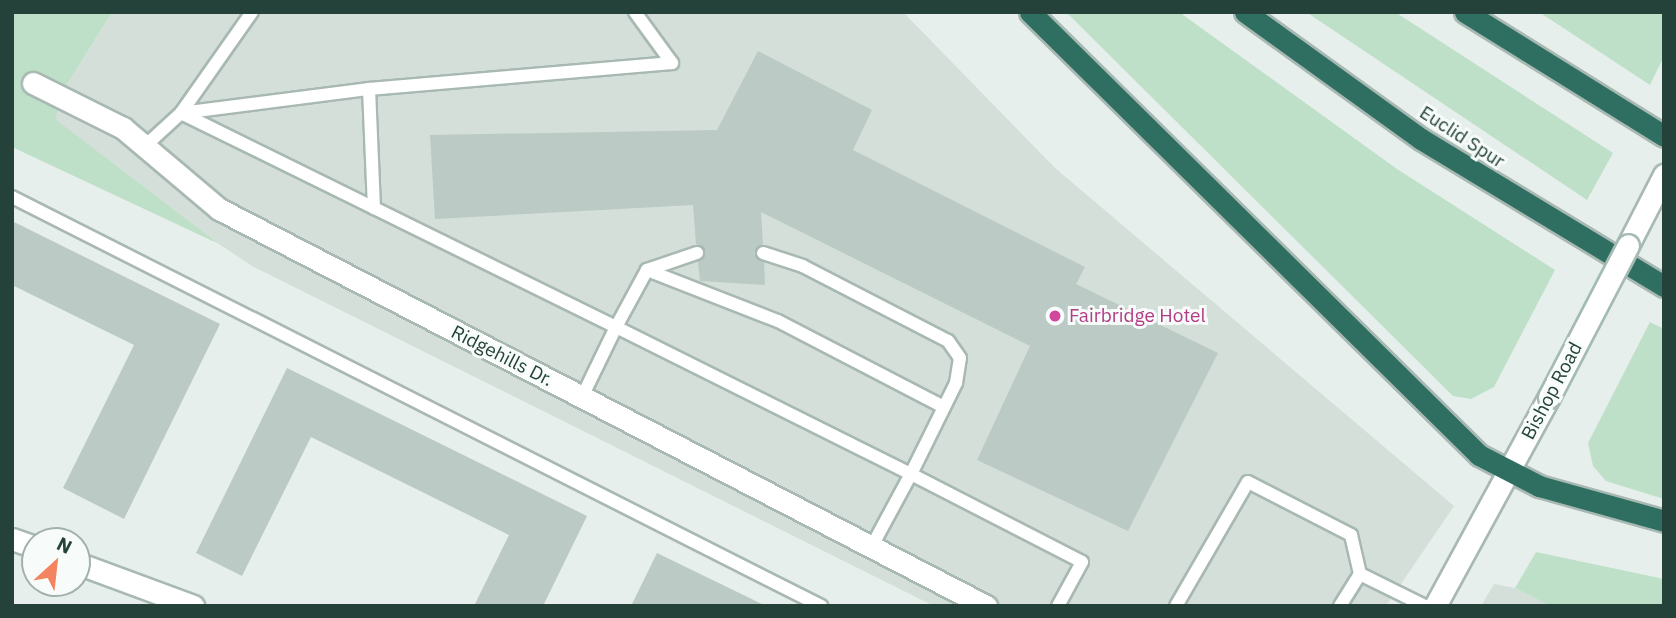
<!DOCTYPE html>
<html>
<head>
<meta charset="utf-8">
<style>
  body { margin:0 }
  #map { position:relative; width:1676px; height:618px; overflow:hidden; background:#e6efeb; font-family:"IBM Plex Sans",sans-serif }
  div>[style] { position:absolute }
  .built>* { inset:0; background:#d4dfda }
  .green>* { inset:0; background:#bfe0c8 }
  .building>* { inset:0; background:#bbcac4 }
  .roads { filter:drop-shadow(2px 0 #a8b8b2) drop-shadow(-2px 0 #a8b8b2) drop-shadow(0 2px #a8b8b2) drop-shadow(0 -2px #a8b8b2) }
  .lane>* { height:12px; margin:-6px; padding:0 6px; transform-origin:6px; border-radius:6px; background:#fff }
  .street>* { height:21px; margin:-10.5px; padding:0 10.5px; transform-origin:10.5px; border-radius:10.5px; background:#fff }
  .secondary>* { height:21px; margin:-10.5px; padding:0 10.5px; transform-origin:10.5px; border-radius:10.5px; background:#fff }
  .highway>* { height:21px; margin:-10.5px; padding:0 10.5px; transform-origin:10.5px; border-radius:10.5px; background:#2f6f62 }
  .bridges { filter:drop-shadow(2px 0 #a4bbb3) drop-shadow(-2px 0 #a4bbb3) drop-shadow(0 2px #a4bbb3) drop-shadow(0 -2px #a4bbb3) }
  .secondary-bridge>* { height:21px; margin:-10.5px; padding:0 10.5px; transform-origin:10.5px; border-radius:10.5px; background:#fff }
  .dots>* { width:19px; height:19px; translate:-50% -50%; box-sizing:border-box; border:4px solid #f7fbf9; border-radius:50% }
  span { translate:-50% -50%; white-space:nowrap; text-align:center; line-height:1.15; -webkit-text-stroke:6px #f7fbf9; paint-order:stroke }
  .street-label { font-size:19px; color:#24423a }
  .hotel-label { font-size:19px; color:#b23c85 }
  .left { translate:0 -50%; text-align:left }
  .frame { position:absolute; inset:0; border:14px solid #24423a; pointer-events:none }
  .north { position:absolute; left:21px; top:527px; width:70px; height:70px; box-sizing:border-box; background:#f7fbf9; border:2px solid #a3b1ad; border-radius:50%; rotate:27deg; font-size:19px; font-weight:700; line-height:28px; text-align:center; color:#24423a }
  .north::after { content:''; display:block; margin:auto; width:24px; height:32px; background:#f4845f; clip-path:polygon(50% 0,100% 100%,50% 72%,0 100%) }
</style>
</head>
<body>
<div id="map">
  <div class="built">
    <div style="clip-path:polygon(112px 12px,903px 12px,1055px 168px,1454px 506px,1386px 606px,934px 606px,252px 266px,219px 244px,54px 119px,68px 83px)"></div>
    <div style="clip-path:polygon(1494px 584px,1515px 588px,1550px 606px,1481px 606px)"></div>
  </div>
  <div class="green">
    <div style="clip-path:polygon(12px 12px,112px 12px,68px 83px,55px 119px,219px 244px,12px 147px)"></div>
    <div style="clip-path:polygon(1066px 12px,1179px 12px,1397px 169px,1555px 270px,1494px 387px,1471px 399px,1453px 396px)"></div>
    <div style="clip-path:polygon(1306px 12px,1395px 12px,1613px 153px,1587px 200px)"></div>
    <div style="clip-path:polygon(1539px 12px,1664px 12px,1664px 56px,1650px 85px)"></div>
    <div style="clip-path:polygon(1650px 322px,1664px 329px,1664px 499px,1606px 481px,1593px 466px,1588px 443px)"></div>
    <div style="clip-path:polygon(1536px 552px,1664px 579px,1664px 606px,1550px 606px,1515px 588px)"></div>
  </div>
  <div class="building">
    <div style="clip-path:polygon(758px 51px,872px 110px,853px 150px,1085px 267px,1076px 284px,1218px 353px,1128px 531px,977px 460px,1030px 346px,761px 212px,763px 244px,754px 254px,764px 262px,765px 285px,700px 281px,698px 262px,705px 251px,696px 244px,693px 205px,435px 219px,430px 135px,717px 130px)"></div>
    <div style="clip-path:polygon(12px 221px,220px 324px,124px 519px,63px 488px,134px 345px,12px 285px)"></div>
    <div style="clip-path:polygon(287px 368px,587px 516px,543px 606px,474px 606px,509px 535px,311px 437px,242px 576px,196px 553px)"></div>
    <div style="clip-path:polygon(657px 553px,766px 606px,631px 606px)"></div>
  </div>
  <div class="roads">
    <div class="lane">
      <div style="left:181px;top:113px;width:190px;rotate:-7.3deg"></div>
      <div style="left:181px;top:113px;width:123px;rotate:-54.9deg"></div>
      <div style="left:145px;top:146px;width:49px;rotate:-42.5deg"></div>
      <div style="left:181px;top:113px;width:485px;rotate:26.2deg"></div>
      <div style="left:616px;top:327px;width:65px;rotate:-61.5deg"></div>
      <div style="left:647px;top:270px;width:53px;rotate:-18.8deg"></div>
      <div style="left:12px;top:197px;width:907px;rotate:26.82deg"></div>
      <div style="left:374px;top:208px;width:119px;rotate:-92.4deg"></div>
      <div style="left:369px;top:89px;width:304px;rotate:-4.9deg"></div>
      <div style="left:672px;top:63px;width:63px;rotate:-126deg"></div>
      <div style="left:647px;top:270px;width:141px;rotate:21.3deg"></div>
      <div style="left:778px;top:321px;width:187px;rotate:27.4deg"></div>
      <div style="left:582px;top:397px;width:78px;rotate:-64.1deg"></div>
      <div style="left:616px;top:327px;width:330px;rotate:26.5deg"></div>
      <div style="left:911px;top:474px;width:102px;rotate:-63.7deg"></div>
      <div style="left:956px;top:383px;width:25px;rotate:-81deg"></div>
      <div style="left:960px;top:358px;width:21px;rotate:-125deg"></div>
      <div style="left:948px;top:341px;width:163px;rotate:-152.7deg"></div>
      <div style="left:803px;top:266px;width:42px;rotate:-162deg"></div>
      <div style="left:872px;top:546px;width:82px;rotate:-61.6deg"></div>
      <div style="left:911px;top:474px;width:192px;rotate:27.2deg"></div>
      <div style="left:1082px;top:562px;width:50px;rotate:118.6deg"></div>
      <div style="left:1176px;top:606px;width:143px;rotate:-59.9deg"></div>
      <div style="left:1248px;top:482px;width:116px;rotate:27.2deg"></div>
      <div style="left:1351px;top:535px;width:40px;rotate:77deg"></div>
      <div style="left:1360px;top:574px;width:72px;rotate:26.2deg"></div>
      <div style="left:1340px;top:606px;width:38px;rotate:-58deg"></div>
    </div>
    <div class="street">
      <div style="left:33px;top:83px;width:101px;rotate:26.6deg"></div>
      <div style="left:123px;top:128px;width:126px;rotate:40.2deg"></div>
      <div style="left:219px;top:209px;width:864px;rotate:27.37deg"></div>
      <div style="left:12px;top:539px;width:24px;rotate:19deg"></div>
      <div style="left:77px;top:563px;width:124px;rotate:20.3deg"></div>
    </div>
    <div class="secondary">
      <div style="left:1628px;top:245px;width:79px;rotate:-62.8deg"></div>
      <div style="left:1435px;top:606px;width:238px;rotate:-61.4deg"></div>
    </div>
    <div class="highway">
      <div style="left:1030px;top:12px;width:631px;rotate:44.61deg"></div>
      <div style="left:1479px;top:455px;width:68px;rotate:27.3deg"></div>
      <div style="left:1539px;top:486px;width:130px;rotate:15.6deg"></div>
      <div style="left:1245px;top:12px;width:217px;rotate:35.8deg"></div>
      <div style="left:1421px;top:139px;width:284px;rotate:31.2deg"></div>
      <div style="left:1465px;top:12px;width:234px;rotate:31.9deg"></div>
    </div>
  </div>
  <div class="bridges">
    <div class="secondary-bridge">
      <div style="left:1549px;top:397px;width:171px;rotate:-62.5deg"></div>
    </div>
  </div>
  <div class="dots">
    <div style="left:1055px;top:316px;background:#d1479c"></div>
  </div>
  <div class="street-label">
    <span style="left:1462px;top:137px;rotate:33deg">Euclid Spur</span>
    <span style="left:502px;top:356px;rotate:27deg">Ridgehills Dr.</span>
    <span style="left:1552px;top:391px;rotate:-62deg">Bishop Road</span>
  </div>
  <div class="hotel-label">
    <span class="left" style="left:1069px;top:316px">Fairbridge Hotel</span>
  </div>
  <div class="frame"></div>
  <div class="north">N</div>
</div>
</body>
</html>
